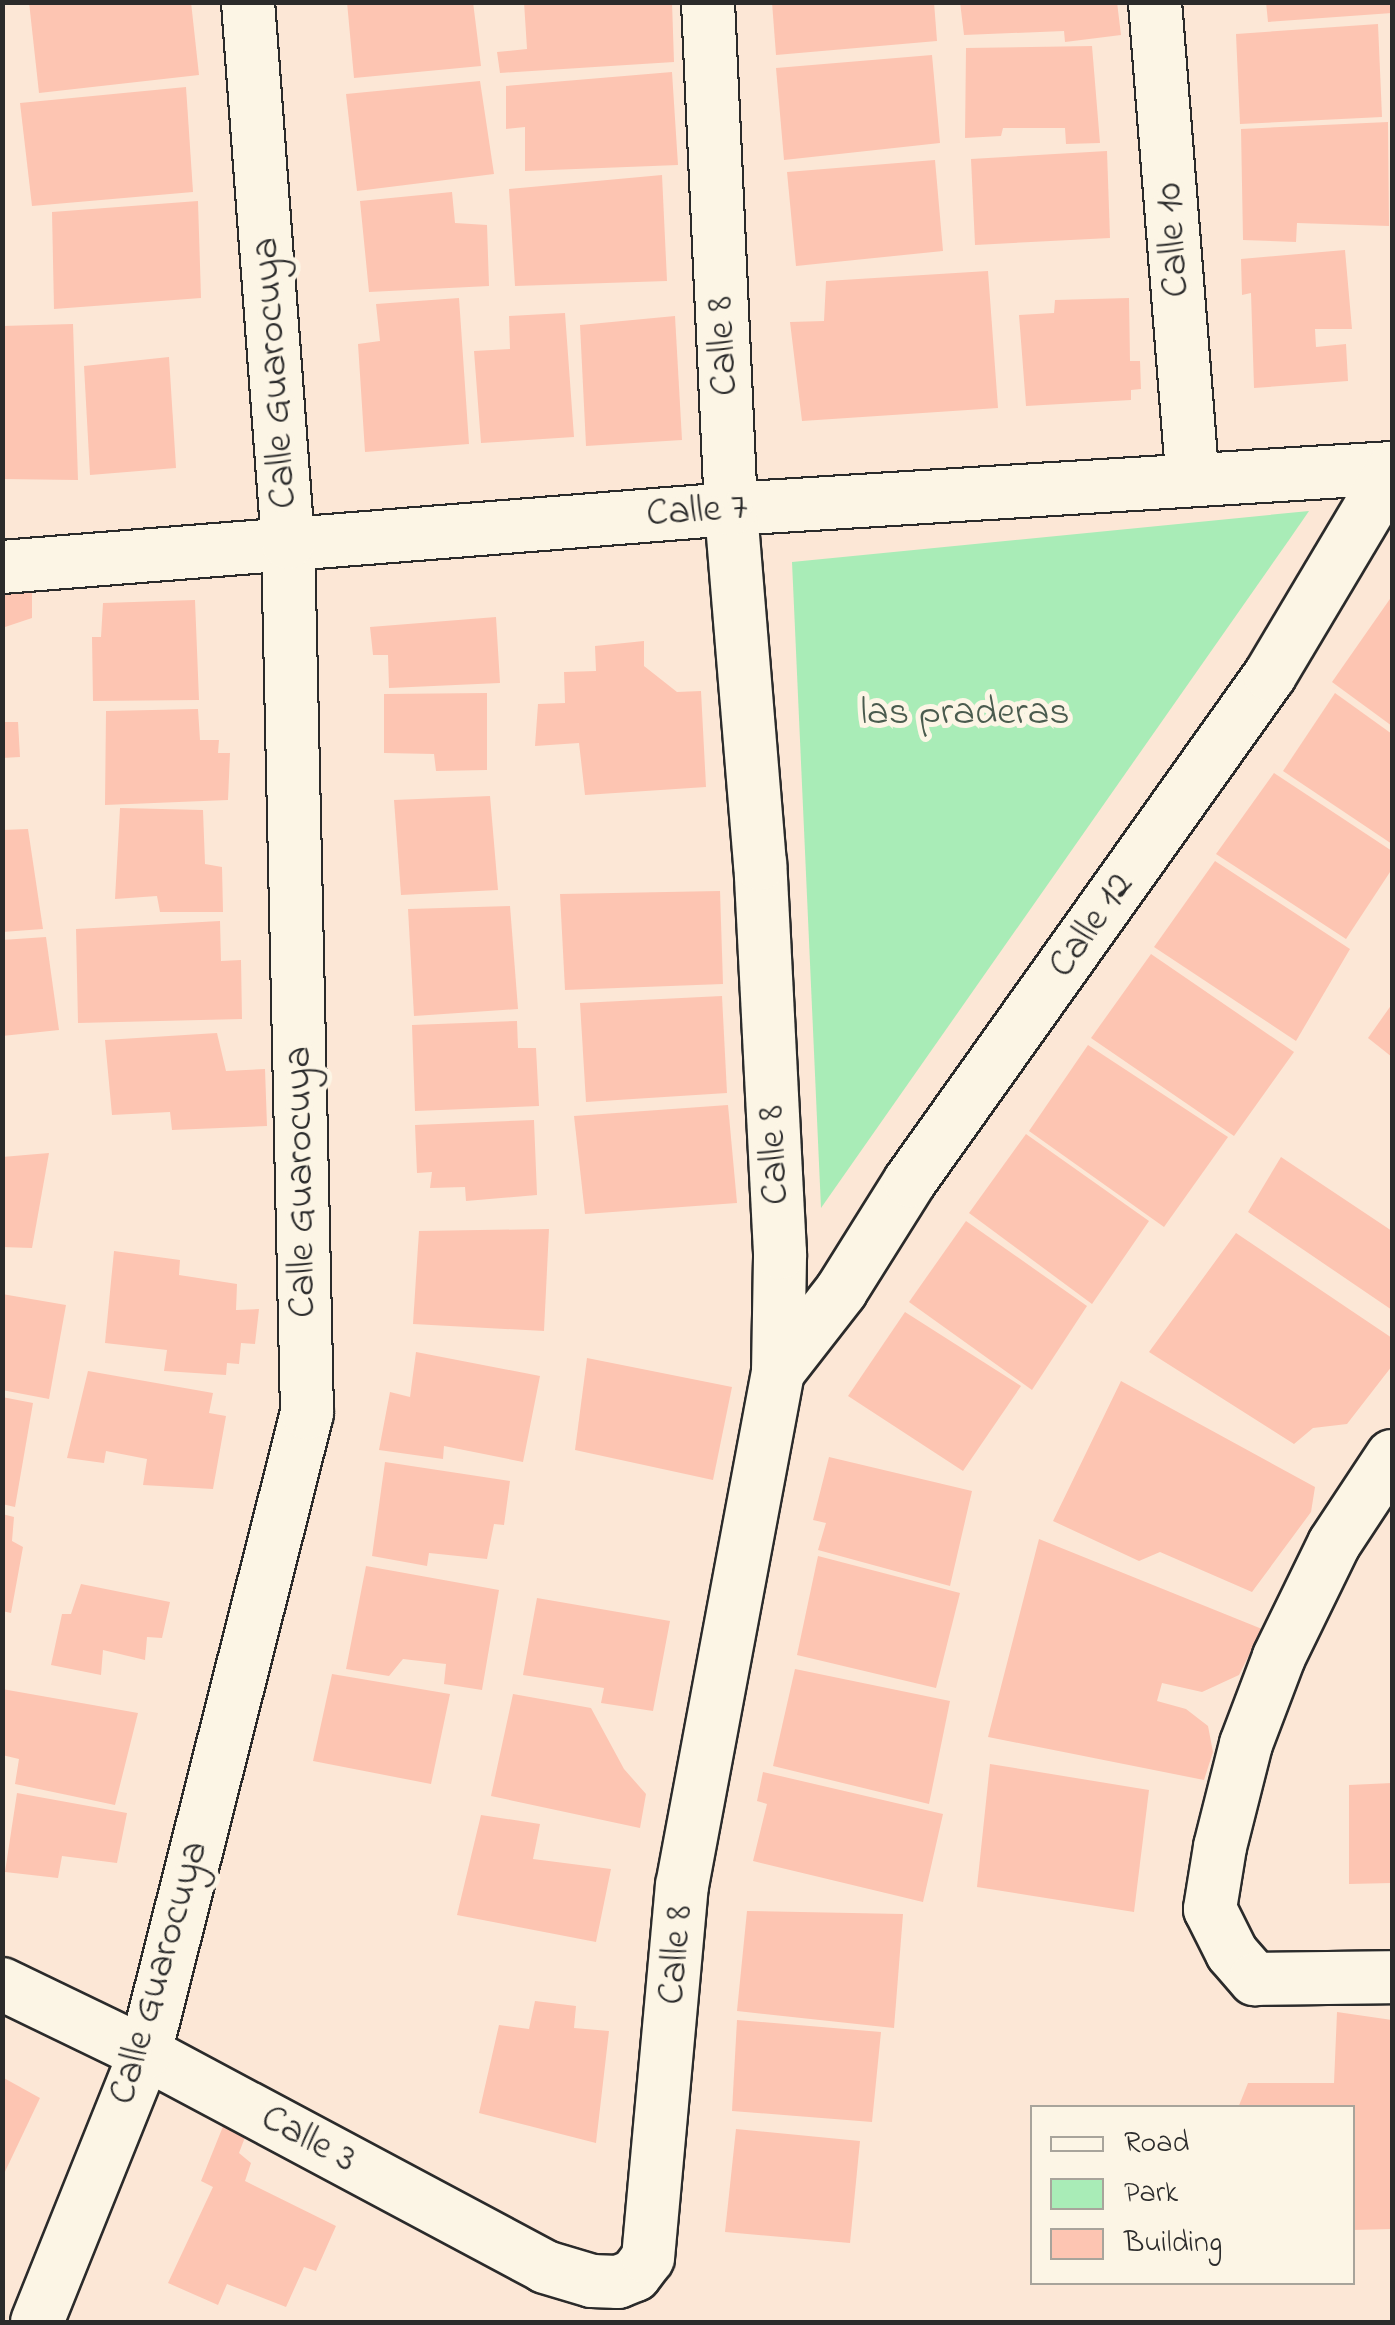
<!DOCTYPE html>
<html>
<head>
<meta charset="utf-8">
<style>
  body { margin:0 }
  #map { position:relative; width:1395px; height:2325px; overflow:hidden; background:#fce7d6; font-family:"Indie Flower",sans-serif }
  div>[style] { position:absolute }
  .green>* { inset:0; background:#a9ecb7 }
  .building>* { inset:0; background:#fdc5b2 }
  .roads { filter:drop-shadow(2px 0 #2b2b2b) drop-shadow(-2px 0 #2b2b2b) drop-shadow(0 2px #2b2b2b) drop-shadow(0 -2px #2b2b2b) }
  .minor>* { height:52px; margin:-26px; padding:0 26px; transform-origin:26px; border-radius:26px; background:#fcf5e5 }
  span { translate:-50% -50%; white-space:nowrap; text-align:center; line-height:1.15; -webkit-text-stroke:10px #fcf5e5; paint-order:stroke }
  .street-label { font-size:40px; color:#2b2b2b }
  .park-label { font-size:40px; color:#4a5b4e }
  .frame { position:absolute; inset:0; border:5px solid #2b2b2b; pointer-events:none }
  .legend { position:absolute; left:1030px; top:2105px; width:325px; height:180px; box-sizing:border-box; background:#fcf5e5; border:2px solid #a8a49b; margin:0; padding:12px 18px; list-style:none; font-size:30px; color:#2b2b2b }
  .legend li { display:flex; align-items:center; gap:20px; height:50px }
  .legend b { width:50px; border:2px solid #a8a49b }
</style>
</head>
<body>
<div id="map">
  <div class="green">
    <div style="clip-path:polygon(1309px 511px,1289px 540px,821px 1208px,792px 562px)"></div>
  </div>
  <div class="building">
    <div style="clip-path:polygon(29px 2px,191px 2px,199px 75px,39px 93px)"></div>
    <div style="clip-path:polygon(347px 2px,473px 2px,481px 66px,354px 78px)"></div>
    <div style="clip-path:polygon(524px 2px,672px 2px,674px 62px,500px 73px,497px 52px,527px 49px)"></div>
    <div style="clip-path:polygon(772px 2px,934px 2px,937px 41px,776px 55px)"></div>
    <div style="clip-path:polygon(960px 2px,1117px 2px,1121px 35px,1065px 42px,1064px 31px,964px 35px)"></div>
    <div style="clip-path:polygon(1266px 2px,1391px 2px,1392px 13px,1268px 22px)"></div>
    <div style="clip-path:polygon(1378px 24px,1382px 117px,1240px 124px,1236px 34px)"></div>
    <div style="clip-path:polygon(1092px 46px,1100px 143px,1066px 144px,1065px 128px,1003px 128px,1001px 136px,965px 138px,966px 48px)"></div>
    <div style="clip-path:polygon(932px 55px,940px 143px,784px 160px,776px 68px)"></div>
    <div style="clip-path:polygon(672px 72px,678px 165px,525px 171px,525px 127px,506px 129px,506px 86px)"></div>
    <div style="clip-path:polygon(480px 81px,494px 174px,357px 191px,346px 94px)"></div>
    <div style="clip-path:polygon(186px 87px,193px 192px,32px 206px,20px 103px)"></div>
    <div style="clip-path:polygon(1388px 122px,1389px 226px,1297px 223px,1296px 242px,1243px 240px,1241px 129px)"></div>
    <div style="clip-path:polygon(1107px 151px,1110px 238px,975px 245px,971px 159px)"></div>
    <div style="clip-path:polygon(935px 160px,943px 251px,796px 266px,787px 172px)"></div>
    <div style="clip-path:polygon(662px 175px,667px 281px,515px 286px,509px 189px)"></div>
    <div style="clip-path:polygon(452px 192px,455px 223px,487px 225px,489px 286px,369px 292px,360px 201px)"></div>
    <div style="clip-path:polygon(198px 201px,201px 298px,54px 309px,52px 212px)"></div>
    <div style="clip-path:polygon(1345px 250px,1352px 329px,1315px 329px,1316px 347px,1346px 344px,1348px 381px,1254px 388px,1251px 293px,1242px 295px,1241px 259px)"></div>
    <div style="clip-path:polygon(988px 271px,998px 408px,802px 421px,790px 322px,824px 321px,826px 281px)"></div>
    <div style="clip-path:polygon(459px 298px,469px 444px,365px 452px,358px 344px,380px 341px,376px 304px)"></div>
    <div style="clip-path:polygon(1129px 298px,1130px 361px,1140px 361px,1141px 389px,1131px 390px,1131px 400px,1026px 406px,1019px 315px,1054px 313px,1055px 300px)"></div>
    <div style="clip-path:polygon(565px 313px,574px 437px,481px 443px,474px 351px,510px 349px,509px 316px)"></div>
    <div style="clip-path:polygon(675px 316px,682px 440px,586px 446px,580px 325px)"></div>
    <div style="clip-path:polygon(73px 324px,78px 480px,2px 479px,2px 326px)"></div>
    <div style="clip-path:polygon(169px 357px,176px 468px,90px 475px,84px 366px)"></div>
    <div style="clip-path:polygon(32px 581px,32px 618px,2px 628px,2px 582px)"></div>
    <div style="clip-path:polygon(1392px 596px,1392px 726px,1332px 682px)"></div>
    <div style="clip-path:polygon(195px 600px,199px 700px,93px 701px,92px 637px,101px 637px,103px 603px)"></div>
    <div style="clip-path:polygon(496px 617px,500px 683px,389px 688px,388px 655px,373px 655px,370px 627px)"></div>
    <div style="clip-path:polygon(644px 641px,644px 666px,677px 692px,701px 691px,706px 787px,585px 795px,579px 743px,535px 746px,538px 704px,565px 703px,564px 672px,596px 671px,595px 646px)"></div>
    <div style="clip-path:polygon(487px 693px,487px 770px,436px 771px,434px 754px,384px 753px,384px 694px)"></div>
    <div style="clip-path:polygon(1335px 693px,1392px 734px,1392px 844px,1283px 771px)"></div>
    <div style="clip-path:polygon(198px 709px,200px 740px,219px 740px,218px 753px,230px 753px,228px 800px,105px 805px,106px 711px)"></div>
    <div style="clip-path:polygon(2px 722px,18px 722px,20px 757px,2px 758px)"></div>
    <div style="clip-path:polygon(1274px 773px,1392px 851px,1392px 869px,1346px 939px,1216px 854px)"></div>
    <div style="clip-path:polygon(490px 796px,498px 890px,401px 895px,394px 800px)"></div>
    <div style="clip-path:polygon(120px 808px,203px 810px,205px 864px,222px 867px,223px 912px,160px 912px,157px 896px,115px 899px)"></div>
    <div style="clip-path:polygon(28px 829px,43px 929px,2px 932px,2px 830px)"></div>
    <div style="clip-path:polygon(1215px 861px,1350px 949px,1296px 1041px,1154px 947px)"></div>
    <div style="clip-path:polygon(720px 891px,723px 984px,565px 990px,560px 894px)"></div>
    <div style="clip-path:polygon(510px 906px,518px 1009px,414px 1016px,408px 909px)"></div>
    <div style="clip-path:polygon(220px 921px,221px 961px,241px 960px,242px 1019px,78px 1023px,76px 929px)"></div>
    <div style="clip-path:polygon(46px 937px,59px 1030px,2px 1036px,2px 940px)"></div>
    <div style="clip-path:polygon(1151px 954px,1294px 1052px,1234px 1136px,1091px 1038px)"></div>
    <div style="clip-path:polygon(722px 996px,727px 1093px,586px 1102px,580px 1003px)"></div>
    <div style="clip-path:polygon(1392px 1004px,1392px 1057px,1368px 1038px)"></div>
    <div style="clip-path:polygon(517px 1021px,518px 1048px,536px 1048px,539px 1106px,415px 1111px,412px 1025px)"></div>
    <div style="clip-path:polygon(217px 1033px,226px 1071px,265px 1069px,267px 1126px,172px 1130px,170px 1112px,112px 1115px,105px 1040px)"></div>
    <div style="clip-path:polygon(1088px 1045px,1228px 1137px,1164px 1227px,1029px 1131px)"></div>
    <div style="clip-path:polygon(728px 1105px,737px 1203px,585px 1214px,574px 1116px)"></div>
    <div style="clip-path:polygon(534px 1120px,537px 1195px,466px 1201px,465px 1187px,430px 1188px,432px 1172px,417px 1173px,415px 1125px)"></div>
    <div style="clip-path:polygon(1026px 1134px,1149px 1221px,1092px 1304px,969px 1213px)"></div>
    <div style="clip-path:polygon(49px 1153px,32px 1248px,2px 1247px,2px 1157px)"></div>
    <div style="clip-path:polygon(1281px 1157px,1392px 1231px,1392px 1310px,1248px 1212px)"></div>
    <div style="clip-path:polygon(966px 1221px,1087px 1306px,1032px 1390px,909px 1302px)"></div>
    <div style="clip-path:polygon(549px 1229px,544px 1331px,413px 1324px,419px 1231px)"></div>
    <div style="clip-path:polygon(1236px 1233px,1392px 1338px,1392px 1366px,1347px 1424px,1313px 1428px,1294px 1444px,1149px 1352px)"></div>
    <div style="clip-path:polygon(114px 1251px,180px 1260px,179px 1275px,237px 1284px,236px 1310px,259px 1309px,255px 1344px,241px 1343px,239px 1364px,227px 1363px,226px 1375px,164px 1371px,167px 1350px,105px 1343px)"></div>
    <div style="clip-path:polygon(2px 1294px,66px 1305px,49px 1399px,2px 1390px)"></div>
    <div style="clip-path:polygon(905px 1312px,1021px 1386px,963px 1471px,848px 1396px)"></div>
    <div style="clip-path:polygon(416px 1352px,540px 1376px,523px 1462px,444px 1446px,443px 1459px,379px 1450px,390px 1392px,410px 1397px)"></div>
    <div style="clip-path:polygon(587px 1358px,732px 1387px,713px 1480px,575px 1450px)"></div>
    <div style="clip-path:polygon(88px 1371px,213px 1393px,209px 1413px,226px 1416px,213px 1489px,143px 1485px,147px 1459px,106px 1451px,104px 1463px,67px 1458px)"></div>
    <div style="clip-path:polygon(1121px 1381px,1315px 1487px,1311px 1512px,1252px 1592px,1160px 1552px,1139px 1561px,1053px 1521px)"></div>
    <div style="clip-path:polygon(2px 1397px,33px 1403px,15px 1507px,2px 1504px)"></div>
    <div style="clip-path:polygon(829px 1457px,972px 1491px,950px 1586px,818px 1550px,826px 1523px,813px 1520px)"></div>
    <div style="clip-path:polygon(385px 1462px,510px 1481px,504px 1525px,494px 1524px,487px 1559px,429px 1553px,427px 1566px,372px 1556px)"></div>
    <div style="clip-path:polygon(2px 1514px,14px 1517px,12px 1541px,23px 1547px,11px 1613px,2px 1611px)"></div>
    <div style="clip-path:polygon(1039px 1539px,1262px 1629px,1239px 1675px,1202px 1692px,1162px 1683px,1157px 1701px,1186px 1709px,1208px 1726px,1213px 1752px,1204px 1780px,988px 1737px)"></div>
    <div style="clip-path:polygon(818px 1556px,960px 1593px,936px 1688px,797px 1655px)"></div>
    <div style="clip-path:polygon(366px 1566px,499px 1590px,482px 1690px,444px 1684px,446px 1664px,403px 1659px,389px 1676px,346px 1669px)"></div>
    <div style="clip-path:polygon(81px 1584px,170px 1602px,162px 1638px,147px 1637px,145px 1660px,103px 1650px,101px 1675px,51px 1665px,62px 1614px,71px 1614px)"></div>
    <div style="clip-path:polygon(537px 1598px,670px 1621px,653px 1711px,601px 1703px,604px 1688px,523px 1675px)"></div>
    <div style="clip-path:polygon(795px 1669px,950px 1701px,929px 1804px,773px 1766px)"></div>
    <div style="clip-path:polygon(332px 1674px,450px 1694px,431px 1784px,313px 1761px)"></div>
    <div style="clip-path:polygon(2px 1689px,138px 1713px,115px 1805px,15px 1784px,19px 1759px,2px 1755px)"></div>
    <div style="clip-path:polygon(513px 1694px,591px 1708px,624px 1769px,646px 1794px,640px 1828px,491px 1796px)"></div>
    <div style="clip-path:polygon(990px 1764px,1149px 1790px,1134px 1912px,977px 1887px)"></div>
    <div style="clip-path:polygon(763px 1772px,943px 1814px,923px 1902px,753px 1861px,767px 1804px,757px 1801px)"></div>
    <div style="clip-path:polygon(1392px 1783px,1392px 1883px,1349px 1884px,1349px 1785px)"></div>
    <div style="clip-path:polygon(17px 1793px,127px 1813px,117px 1863px,62px 1856px,58px 1878px,5px 1872px)"></div>
    <div style="clip-path:polygon(481px 1815px,540px 1824px,533px 1859px,611px 1869px,596px 1942px,457px 1915px)"></div>
    <div style="clip-path:polygon(747px 1911px,903px 1914px,894px 2028px,737px 2011px)"></div>
    <div style="clip-path:polygon(535px 2001px,576px 2006px,574px 2028px,609px 2031px,596px 2143px,479px 2113px,499px 2025px,529px 2029px)"></div>
    <div style="clip-path:polygon(1337px 2012px,1392px 2020px,1392px 2229px,1352px 2230px,1352px 2108px,1238px 2108px,1248px 2083px,1334px 2083px)"></div>
    <div style="clip-path:polygon(737px 2020px,881px 2032px,872px 2122px,732px 2111px)"></div>
    <div style="clip-path:polygon(2px 2077px,40px 2098px,2px 2178px)"></div>
    <div style="clip-path:polygon(228px 2114px,250px 2124px,239px 2153px,251px 2163px,245px 2181px,336px 2226px,316px 2271px,304px 2267px,286px 2307px,227px 2284px,218px 2305px,168px 2283px,213px 2187px,201px 2181px)"></div>
    <div style="clip-path:polygon(736px 2129px,860px 2141px,850px 2243px,725px 2232px)"></div>
  </div>
  <div class="roads">
    <div class="minor">
      <div style="left:1155px;top:2px;width:476px;rotate:85.5deg"></div>
      <div style="left:2px;top:567px;width:731px;rotate:-4.55deg"></div>
      <div style="left:731px;top:509px;width:662px;rotate:-3.55deg"></div>
      <div style="left:778px;top:1372px;width:103px;rotate:-52.1deg"></div>
      <div style="left:841px;top:1291px;width:130px;rotate:-57.9deg"></div>
      <div style="left:910px;top:1181px;width:621px;rotate:-54.57deg"></div>
      <div style="left:1270px;top:675px;width:239px;rotate:-59.2deg"></div>
      <div style="left:1392px;top:1456px;width:105px;rotate:123.4deg"></div>
      <div style="left:1334px;top:1544px;width:126px;rotate:116deg"></div>
      <div style="left:1279px;top:1657px;width:93px;rotate:110.8deg"></div>
      <div style="left:1246px;top:1744px;width:106px;rotate:104.2deg"></div>
      <div style="left:1220px;top:1847px;width:63px;rotate:99.2deg"></div>
      <div style="left:1210px;top:1909px;width:49px;rotate:63.4deg"></div>
      <div style="left:1232px;top:1953px;width:35px;rotate:49deg"></div>
      <div style="left:1255px;top:1979px;width:137px;rotate:-0.8deg"></div>
      <div style="left:2px;top:1984px;width:159px;rotate:25.8deg"></div>
      <div style="left:145px;top:2053px;width:454px;rotate:28.1deg"></div>
      <div style="left:545px;top:2267px;width:49px;rotate:16.6deg"></div>
      <div style="left:592px;top:2281px;width:26px;rotate:2deg"></div>
      <div style="left:618px;top:2282px;width:18px;rotate:-22deg"></div>
      <div style="left:635px;top:2275px;width:21px;rotate:-53deg"></div>
      <div style="left:648px;top:2258px;width:374px;rotate:-84.8deg"></div>
      <div style="left:682px;top:1886px;width:523px;rotate:-79.42deg"></div>
      <div style="left:778px;top:1372px;width:119px;rotate:-89deg"></div>
      <div style="left:780px;top:1253px;width:390px;rotate:-92.9deg"></div>
      <div style="left:760px;top:864px;width:356px;rotate:-94.7deg"></div>
      <div style="left:731px;top:509px;width:508px;rotate:-92.6deg"></div>
      <div style="left:37px;top:2322px;width:290px;rotate:-68.1deg"></div>
      <div style="left:145px;top:2053px;width:660px;rotate:-75.8deg"></div>
      <div style="left:307px;top:1413px;width:870px;rotate:-91.25deg"></div>
      <div style="left:288px;top:543px;width:542px;rotate:-94.23deg"></div>
    </div>
  </div>
  <div class="street-label">
    <span style="left:1174px;top:240px;rotate:-94deg">Calle 10</span>
    <span style="left:724px;top:346px;rotate:-93deg">Calle 8</span>
    <span style="left:276px;top:373px;rotate:-94deg">Calle Guarocuya</span>
    <span style="left:697px;top:512px;rotate:-4deg">Calle 7</span>
    <span style="left:1092px;top:926px;rotate:-55deg">Calle 12</span>
    <span style="left:775px;top:1155px;rotate:-93deg">Calle 8</span>
    <span style="left:302px;top:1182px;rotate:-91deg">Calle Guarocuya</span>
    <span style="left:677px;top:1955px;rotate:-85deg">Calle 8</span>
    <span style="left:160px;top:1973px;rotate:-74deg">Calle Guarocuya</span>
    <span style="left:308px;top:2140px;rotate:28deg">Calle 3</span>
  </div>
  <div class="park-label">
    <span style="left:965px;top:714px">las praderas</span>
  </div>
  <div class="frame"></div>
  <ul class="legend">
  <li><b style="height:12px;background:#fcf5e5"></b>Road</li>
  <li><b style="height:28px;background:#a9ecb7"></b>Park</li>
  <li><b style="height:28px;background:#fdc5b2"></b>Building</li>
  </ul>
</div>
</body>
</html>
